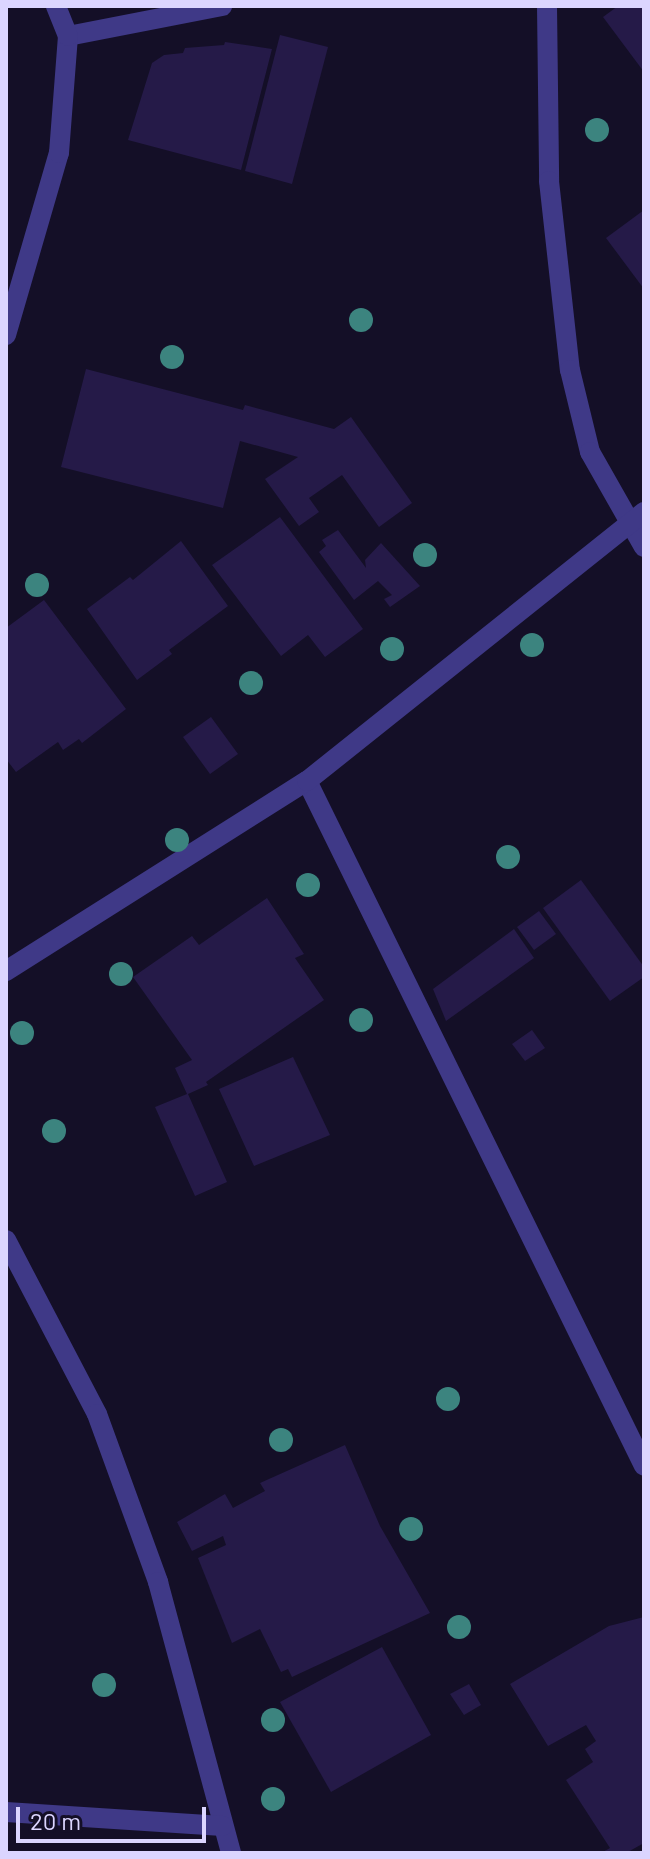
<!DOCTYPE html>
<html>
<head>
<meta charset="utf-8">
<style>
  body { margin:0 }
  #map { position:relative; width:650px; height:1859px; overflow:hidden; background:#140f27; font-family:Barlow,sans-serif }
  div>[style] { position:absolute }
  .building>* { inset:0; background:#251a48 }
  .minor>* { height:20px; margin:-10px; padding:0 10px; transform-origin:10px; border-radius:10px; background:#3f3987 }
  .trees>* { width:24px; height:24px; margin:-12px; border-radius:50%; background:#3c847f }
  span { translate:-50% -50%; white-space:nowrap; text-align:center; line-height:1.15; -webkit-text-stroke:8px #140f27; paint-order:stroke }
  .frame { position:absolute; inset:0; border:8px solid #dbd5ff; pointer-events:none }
  .scale { position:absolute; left:16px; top:1807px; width:190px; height:36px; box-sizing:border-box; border:4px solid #dbd5ff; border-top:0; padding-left:10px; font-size:24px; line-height:28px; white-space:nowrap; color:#dbd5ff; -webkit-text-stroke:6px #140f27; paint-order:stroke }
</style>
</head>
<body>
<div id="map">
  <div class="building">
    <div style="clip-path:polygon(618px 6px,644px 6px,644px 72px,603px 17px)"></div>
    <div style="clip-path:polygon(280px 35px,328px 47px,292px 184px,245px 171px)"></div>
    <div style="clip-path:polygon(225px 42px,272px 49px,241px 170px,128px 140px,152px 63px,164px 55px,183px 53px,185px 48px,224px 45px)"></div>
    <div style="clip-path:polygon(644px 210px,644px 289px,606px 238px)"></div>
    <div style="clip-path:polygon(86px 369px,243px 410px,245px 405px,334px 429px,351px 417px,412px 503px,379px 527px,342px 475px,309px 498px,319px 512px,299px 526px,265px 479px,298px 457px,240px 441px,223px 508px,61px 467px)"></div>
    <div style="clip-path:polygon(280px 517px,363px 629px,325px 657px,308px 635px,281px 656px,212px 565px)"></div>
    <div style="clip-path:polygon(338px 530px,366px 568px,365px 560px,381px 543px,420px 586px,390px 607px,384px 599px,392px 595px,378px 581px,354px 600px,319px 552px,326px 546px,322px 540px)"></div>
    <div style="clip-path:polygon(181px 541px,228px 606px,169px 650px,172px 654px,137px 680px,87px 609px,130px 577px,133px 580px)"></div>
    <div style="clip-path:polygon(44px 600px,126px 709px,82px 743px,79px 739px,63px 750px,58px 742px,16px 772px,6px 759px,6px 628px)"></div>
    <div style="clip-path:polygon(211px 717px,238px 754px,210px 774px,183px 737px)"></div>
    <div style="clip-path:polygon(581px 880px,644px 967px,644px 977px,610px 1001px,543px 908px)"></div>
    <div style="clip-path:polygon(267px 898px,304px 954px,295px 958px,324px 1000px,206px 1082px,208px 1085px,188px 1094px,227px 1182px,195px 1196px,155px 1107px,187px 1094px,175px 1068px,192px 1060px,133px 977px,192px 936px,199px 945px)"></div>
    <div style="clip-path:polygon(539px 911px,556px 934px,534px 950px,517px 927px)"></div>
    <div style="clip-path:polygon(514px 929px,534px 958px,446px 1021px,433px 989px)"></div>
    <div style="clip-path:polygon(532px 1030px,545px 1048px,525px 1061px,512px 1044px)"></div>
    <div style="clip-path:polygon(293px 1057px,330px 1135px,254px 1166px,219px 1089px)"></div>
    <div style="clip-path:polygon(345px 1445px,380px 1526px,430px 1613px,292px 1677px,288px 1669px,281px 1672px,260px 1629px,232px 1643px,198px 1558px,226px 1545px,223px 1536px,192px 1551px,177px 1522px,225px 1494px,233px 1508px,265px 1491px,260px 1483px)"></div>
    <div style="clip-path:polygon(644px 1617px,644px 1843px,626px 1853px,601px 1853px,610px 1848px,566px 1780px,593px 1762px,585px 1749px,596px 1741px,586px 1725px,548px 1746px,510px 1684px,609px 1626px)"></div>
    <div style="clip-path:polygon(382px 1647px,431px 1735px,331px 1792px,280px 1702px)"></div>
    <div style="clip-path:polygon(469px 1684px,481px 1705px,464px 1715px,450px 1694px)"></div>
  </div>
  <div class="minor">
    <div style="left:547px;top:6px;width:175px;rotate:89.3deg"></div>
    <div style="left:549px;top:181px;width:190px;rotate:83.7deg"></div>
    <div style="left:570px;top:370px;width:84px;rotate:76.3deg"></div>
    <div style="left:590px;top:452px;width:109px;rotate:60.4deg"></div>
    <div style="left:68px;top:36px;width:157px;rotate:-11deg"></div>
    <div style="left:6px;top:335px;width:190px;rotate:-73.8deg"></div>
    <div style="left:59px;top:153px;width:117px;rotate:-85.6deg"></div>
    <div style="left:68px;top:36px;width:32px;rotate:-112deg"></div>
    <div style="left:307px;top:781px;width:763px;rotate:63.8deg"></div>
    <div style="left:6px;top:971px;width:356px;rotate:-32.3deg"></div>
    <div style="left:307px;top:781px;width:431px;rotate:-38.6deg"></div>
    <div style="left:6px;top:1240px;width:196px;rotate:62.4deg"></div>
    <div style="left:97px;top:1414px;width:179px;rotate:70deg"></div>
    <div style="left:158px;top:1582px;width:281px;rotate:74.9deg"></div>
    <div style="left:6px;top:1812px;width:217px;rotate:3.7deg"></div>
  </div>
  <div class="trees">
    <div style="left:597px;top:130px"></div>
    <div style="left:361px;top:320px"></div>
    <div style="left:172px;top:357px"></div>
    <div style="left:425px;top:555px"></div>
    <div style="left:37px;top:585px"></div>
    <div style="left:532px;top:645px"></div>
    <div style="left:392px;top:649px"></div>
    <div style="left:251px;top:683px"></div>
    <div style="left:177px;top:840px"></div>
    <div style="left:508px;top:857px"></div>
    <div style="left:308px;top:885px"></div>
    <div style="left:121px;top:974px"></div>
    <div style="left:361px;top:1020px"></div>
    <div style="left:22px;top:1033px"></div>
    <div style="left:54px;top:1131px"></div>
    <div style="left:448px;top:1399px"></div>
    <div style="left:281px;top:1440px"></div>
    <div style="left:411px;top:1529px"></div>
    <div style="left:459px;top:1627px"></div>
    <div style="left:104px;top:1685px"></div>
    <div style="left:273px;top:1720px"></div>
    <div style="left:273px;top:1799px"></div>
  </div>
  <div class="frame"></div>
  <div class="scale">20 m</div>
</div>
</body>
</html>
